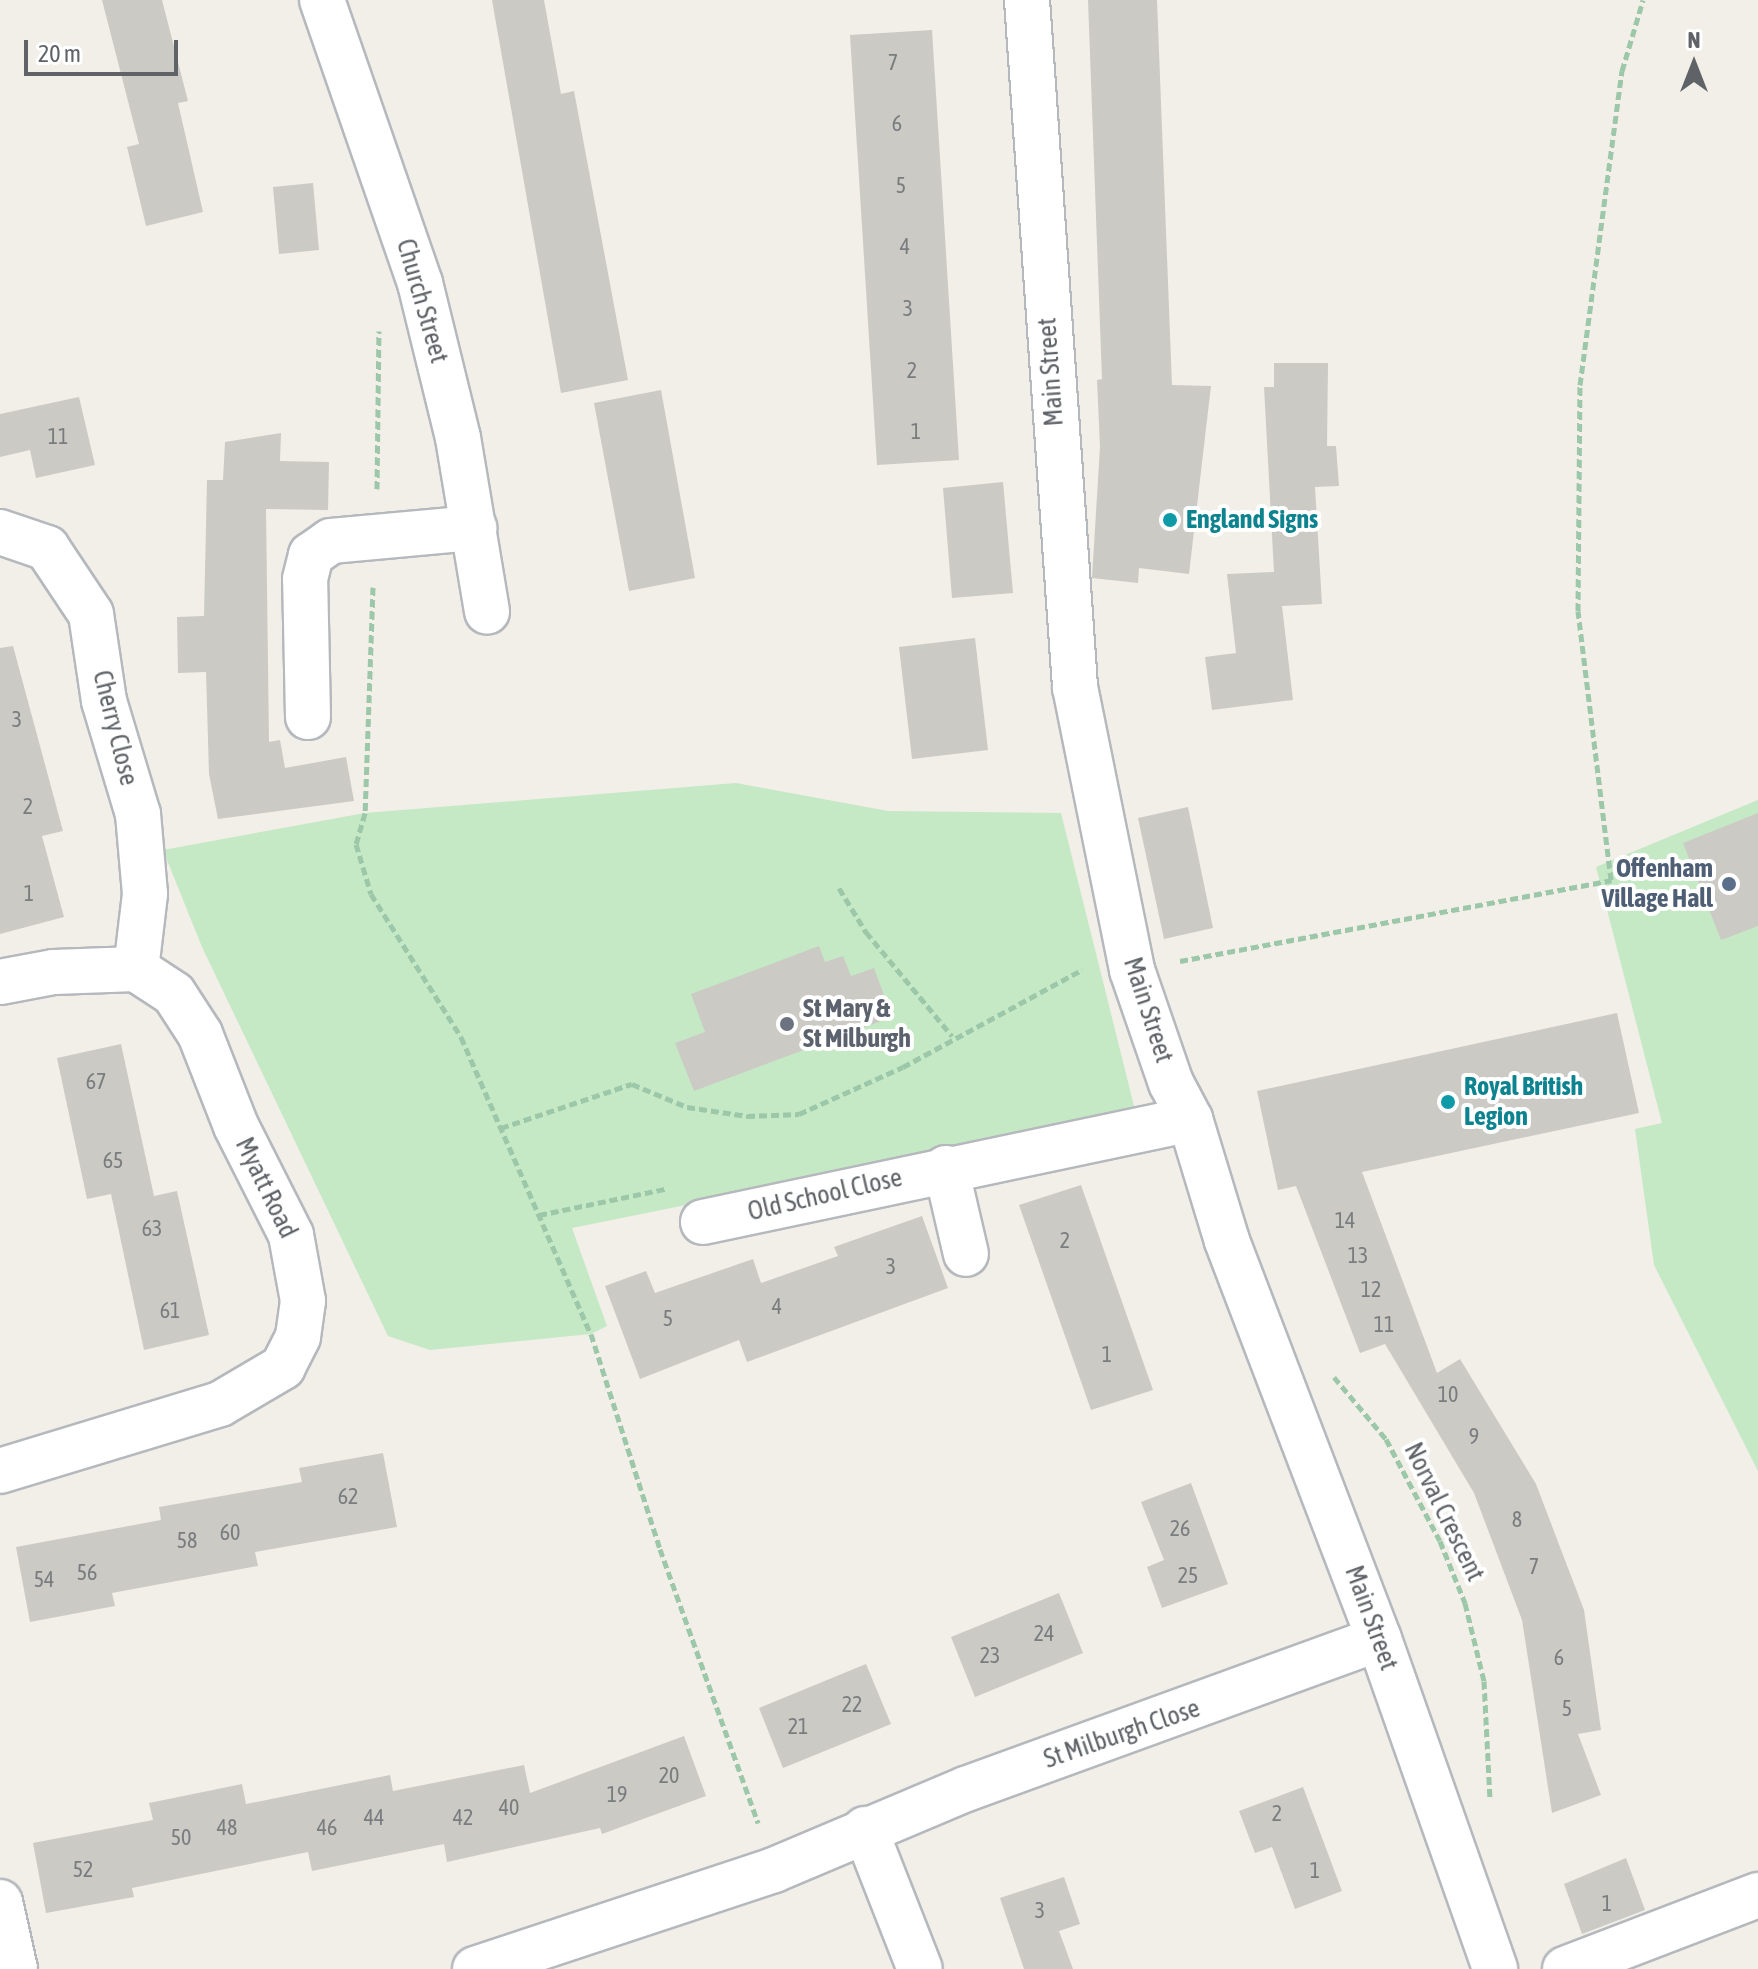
<!DOCTYPE html>
<html>
<head>
<meta charset="utf-8">
<style>
  body { margin:0 }
  #map { position:relative; width:1758px; height:1969px; overflow:hidden; background:#f1efe8; font-family:"Asap Condensed",sans-serif }
  div>[style] { position:absolute }
  .green>* { inset:0; background:#c5e8c5 }
  .building>* { inset:0; background:#cccac5 }
  .path>* { height:5px; margin-top:-2.5px; transform-origin:0; background:repeating-linear-gradient(90deg,#9cc7a9 0 8px,transparent 0 12px) }
  .roads { filter:drop-shadow(2px 0 #b5b8bc) drop-shadow(-2px 0 #b5b8bc) drop-shadow(0 2px #b5b8bc) drop-shadow(0 -2px #b5b8bc) }
  .minor>* { height:44px; margin:-22px; padding:0 22px; transform-origin:22px; border-radius:22px; background:#fff }
  .dots>* { width:22px; height:22px; translate:-50% -50%; box-sizing:border-box; border:4px solid #fff; border-radius:50% }
  span { translate:-50% -50%; white-space:nowrap; text-align:center; line-height:1.15; -webkit-text-stroke:8px #fff; paint-order:stroke }
  .number-label { font-size:22px; color:#7a7d7f }
  .number-label span { -webkit-text-stroke-width:0 }
  .street-label { font-size:26px; color:#5f6368 }
  .culture-label { font-size:26px; color:#0d838f; font-weight:700 }
  .left { translate:0 -50%; text-align:left }
  .service-label { font-size:26px; color:#4e5e75; font-weight:700 }
  .right { translate:-100% -50%; text-align:right }
  .worship-label { font-size:26px; color:#5b616d; font-weight:700 }
  .north { position:absolute; left:1654px; top:24px; width:80px; height:80px; -webkit-text-stroke:6px #fff; paint-order:stroke; rotate:0deg; font-size:22px; font-weight:700; line-height:32px; text-align:center; color:#5f6368 }
  .north::after { content:''; display:block; margin:auto; width:28px; height:36px; background:#5f6368; clip-path:polygon(50% 0,100% 100%,50% 72%,0 100%) }
  .scale { position:absolute; left:24px; top:40px; width:154px; height:36px; box-sizing:border-box; border:4px solid #5f6368; border-top:0; padding-left:10px; font-size:24px; line-height:28px; white-space:nowrap; color:#5f6368; -webkit-text-stroke:6px #fff; paint-order:stroke }
</style>
</head>
<body>
<div id="map">
  <div class="green">
    <div style="clip-path:polygon(736px 783px,888px 811px,1061px 813px,1136px 1114px,572px 1228px,607px 1326px,591px 1334px,430px 1350px,388px 1336px,202px 947px,163px 850px,365px 813px)"></div>
    <div style="clip-path:polygon(1758px 800px,1758px 1471px,1654px 1265px,1635px 1129px,1662px 1123px,1596px 867px)"></div>
  </div>
  <div class="building">
    <div style="clip-path:polygon(102px 0,162px 0,188px 101px,178px 103px,203px 212px,146px 226px,127px 147px,139px 144px)"></div>
    <div style="clip-path:polygon(492px 0,544px 0,561px 94px,574px 91px,628px 380px,561px 393px)"></div>
    <div style="clip-path:polygon(1088px 0,1157px 0,1172px 385px,1211px 386px,1189px 574px,1139px 568px,1138px 583px,1092px 578px,1100px 447px,1097px 380px,1102px 379px)"></div>
    <div style="clip-path:polygon(932px 30px,959px 460px,877px 465px,850px 35px)"></div>
    <div style="clip-path:polygon(313px 183px,319px 250px,279px 254px,273px 187px)"></div>
    <div style="clip-path:polygon(1274px 363px,1328px 363px,1327px 446px,1336px 446px,1339px 486px,1315px 487px,1322px 604px,1282px 606px,1293px 700px,1212px 710px,1205px 657px,1236px 653px,1227px 574px,1274px 572px,1264px 387px,1274px 387px)"></div>
    <div style="clip-path:polygon(661px 390px,695px 578px,629px 591px,594px 403px)"></div>
    <div style="clip-path:polygon(79px 397px,95px 465px,36px 478px,30px 450px,0 457px,0 414px)"></div>
    <div style="clip-path:polygon(281px 433px,280px 461px,329px 462px,328px 510px,266px 509px,269px 742px,280px 740px,285px 768px,346px 757px,354px 801px,218px 819px,209px 774px,206px 672px,178px 673px,177px 617px,204px 616px,207px 480px,223px 480px,225px 442px)"></div>
    <div style="clip-path:polygon(1003px 482px,1013px 593px,952px 598px,943px 488px)"></div>
    <div style="clip-path:polygon(975px 638px,988px 750px,912px 759px,899px 647px)"></div>
    <div style="clip-path:polygon(13px 646px,63px 831px,42px 836px,64px 917px,0 934px,0 648px)"></div>
    <div style="clip-path:polygon(1188px 807px,1213px 928px,1164px 939px,1138px 818px)"></div>
    <div style="clip-path:polygon(1758px 813px,1758px 926px,1721px 940px,1683px 843px)"></div>
    <div style="clip-path:polygon(819px 946px,825px 962px,843px 956px,851px 976px,874px 968px,892px 1017px,694px 1091px,675px 1043px,705px 1032px,691px 994px)"></div>
    <div style="clip-path:polygon(1617px 1013px,1639px 1113px,1362px 1172px,1437px 1373px,1460px 1359px,1536px 1484px,1584px 1610px,1601px 1730px,1578px 1734px,1601px 1795px,1552px 1813px,1522px 1620px,1474px 1493px,1385px 1344px,1360px 1353px,1296px 1186px,1278px 1190px,1257px 1091px)"></div>
    <div style="clip-path:polygon(121px 1044px,154px 1196px,177px 1191px,209px 1335px,144px 1350px,111px 1194px,87px 1199px,57px 1058px)"></div>
    <div style="clip-path:polygon(1081px 1185px,1153px 1390px,1091px 1410px,1019px 1205px)"></div>
    <div style="clip-path:polygon(922px 1216px,948px 1288px,747px 1362px,739px 1340px,640px 1379px,605px 1286px,646px 1271px,655px 1293px,753px 1259px,761px 1283px,838px 1256px,834px 1247px)"></div>
    <div style="clip-path:polygon(383px 1453px,397px 1527px,255px 1552px,258px 1566px,112px 1593px,115px 1606px,30px 1622px,16px 1547px,161px 1520px,159px 1507px,302px 1482px,299px 1468px)"></div>
    <div style="clip-path:polygon(1191px 1483px,1228px 1584px,1162px 1608px,1147px 1567px,1164px 1560px,1141px 1502px)"></div>
    <div style="clip-path:polygon(1059px 1593px,1083px 1653px,975px 1697px,951px 1637px)"></div>
    <div style="clip-path:polygon(866px 1664px,891px 1724px,783px 1768px,759px 1708px)"></div>
    <div style="clip-path:polygon(684px 1736px,706px 1796px,602px 1834px,600px 1828px,447px 1862px,444px 1844px,312px 1871px,308px 1852px,132px 1888px,134px 1897px,46px 1913px,33px 1843px,153px 1820px,149px 1803px,242px 1784px,246px 1804px,390px 1775px,393px 1791px,524px 1765px,530px 1793px)"></div>
    <div style="clip-path:polygon(1303px 1787px,1342px 1891px,1295px 1909px,1272px 1847px,1255px 1853px,1239px 1811px)"></div>
    <div style="clip-path:polygon(1626px 1858px,1645px 1910px,1582px 1934px,1564px 1884px)"></div>
    <div style="clip-path:polygon(1064px 1877px,1080px 1924px,1059px 1931px,1073px 1969px,1024px 1969px,1000px 1898px)"></div>
  </div>
  <div class="path">
    <div style="left:377px;top:489px;width:158px;rotate:-89.3deg"></div>
    <div style="left:373px;top:587px;width:226px;rotate:92deg"></div>
    <div style="left:365px;top:813px;width:32px;rotate:106deg"></div>
    <div style="left:356px;top:844px;width:52px;rotate:73.3deg"></div>
    <div style="left:371px;top:894px;width:169px;rotate:57.8deg"></div>
    <div style="left:461px;top:1037px;width:324px;rotate:66.4deg"></div>
    <div style="left:591px;top:1334px;width:226px;rotate:72.2deg"></div>
    <div style="left:660px;top:1549px;width:291px;rotate:70.3deg"></div>
    <div style="left:839px;top:888px;width:52px;rotate:58.5deg"></div>
    <div style="left:866px;top:932px;width:135px;rotate:50.4deg"></div>
    <div style="left:1180px;top:961px;width:439px;rotate:-10.6deg"></div>
    <div style="left:1611px;top:880px;width:271px;rotate:-97deg"></div>
    <div style="left:1578px;top:611px;width:226px;rotate:-89.5deg"></div>
    <div style="left:1580px;top:385px;width:317px;rotate:-82.4deg"></div>
    <div style="left:1622px;top:71px;width:74px;rotate:-73.5deg"></div>
    <div style="left:501px;top:1128px;width:138px;rotate:-18.6deg"></div>
    <div style="left:632px;top:1084px;width:60px;rotate:22.7deg"></div>
    <div style="left:687px;top:1107px;width:61px;rotate:8.5deg"></div>
    <div style="left:747px;top:1116px;width:52px;rotate:-2.2deg"></div>
    <div style="left:799px;top:1114px;width:114px;rotate:-24.3deg"></div>
    <div style="left:903px;top:1067px;width:204px;rotate:-28.5deg"></div>
    <div style="left:539px;top:1215px;width:129px;rotate:-11.7deg"></div>
    <div style="left:1334px;top:1377px;width:81px;rotate:50deg"></div>
    <div style="left:1386px;top:1439px;width:115px;rotate:62.1deg"></div>
    <div style="left:1440px;top:1541px;width:67px;rotate:68deg"></div>
    <div style="left:1465px;top:1603px;width:80px;rotate:76.3deg"></div>
    <div style="left:1484px;top:1681px;width:118px;rotate:87.1deg"></div>
  </div>
  <div class="roads">
    <div class="minor">
      <div style="left:322px;top:0;width:299px;rotate:70.9deg"></div>
      <div style="left:420px;top:283px;width:160px;rotate:76.2deg"></div>
      <div style="left:458px;top:438px;width:176px;rotate:80.5deg"></div>
      <div style="left:1027px;top:0;width:689px;rotate:86deg"></div>
      <div style="left:1075px;top:687px;width:289px;rotate:78.6deg"></div>
      <div style="left:1132px;top:970px;width:120px;rotate:71deg"></div>
      <div style="left:1171px;top:1083px;width:41px;rotate:62.2deg"></div>
      <div style="left:1190px;top:1119px;width:127px;rotate:73.1deg"></div>
      <div style="left:1227px;top:1241px;width:426px;rotate:69.1deg"></div>
      <div style="left:1379px;top:1639px;width:350px;rotate:70.6deg"></div>
      <div style="left:0;top:532px;width:50px;rotate:18.8deg"></div>
      <div style="left:47px;top:548px;width:79px;rotate:56.3deg"></div>
      <div style="left:91px;top:614px;width:88px;rotate:81.5deg"></div>
      <div style="left:104px;top:701px;width:118px;rotate:73.3deg"></div>
      <div style="left:138px;top:814px;width:80px;rotate:85deg"></div>
      <div style="left:145px;top:894px;width:76px;rotate:96.8deg"></div>
      <div style="left:308px;top:717px;width:138px;rotate:-91.2deg"></div>
      <div style="left:305px;top:579px;width:25px;rotate:-76deg"></div>
      <div style="left:311px;top:555px;width:24px;rotate:-35deg"></div>
      <div style="left:331px;top:541px;width:144px;rotate:-5.2deg"></div>
      <div style="left:0;top:982px;width:55px;rotate:-10.5deg"></div>
      <div style="left:54px;top:972px;width:82px;rotate:-2.1deg"></div>
      <div style="left:136px;top:969px;width:45px;rotate:33.3deg"></div>
      <div style="left:174px;top:994px;width:48px;rotate:57deg"></div>
      <div style="left:200px;top:1034px;width:99px;rotate:68.6deg"></div>
      <div style="left:236px;top:1126px;width:122px;rotate:63.2deg"></div>
      <div style="left:291px;top:1235px;width:67px;rotate:79.7deg"></div>
      <div style="left:303px;top:1301px;width:36px;rotate:98deg"></div>
      <div style="left:298px;top:1337px;width:34px;rotate:117deg"></div>
      <div style="left:283px;top:1367px;width:73px;rotate:149.6deg"></div>
      <div style="left:220px;top:1404px;width:230px;rotate:163.1deg"></div>
      <div style="left:946px;top:1168px;width:88px;rotate:76.9deg"></div>
      <div style="left:703px;top:1222px;width:498px;rotate:-11.9deg"></div>
      <div style="left:865px;top:1829px;width:150px;rotate:68.6deg"></div>
      <div style="left:0;top:1902px;width:69px;rotate:77.4deg"></div>
      <div style="left:475px;top:1969px;width:315px;rotate:-18.3deg"></div>
      <div style="left:774px;top:1870px;width:208px;rotate:-22.9deg"></div>
      <div style="left:966px;top:1789px;width:439px;rotate:-20deg"></div>
      <div style="left:1565px;top:1969px;width:207px;rotate:-21deg"></div>
    </div>
  </div>
  <div class="dots">
    <div style="left:1170px;top:520px;background:#0f9aa8"></div>
    <div style="left:1729px;top:884px;background:#5c6f8a"></div>
    <div style="left:787px;top:1024px;background:#6b7280"></div>
    <div style="left:1448px;top:1102px;background:#0f9aa8"></div>
  </div>
  <div class="number-label">
    <span style="left:893px;top:63px">7</span>
    <span style="left:897px;top:124px">6</span>
    <span style="left:901px;top:186px">5</span>
    <span style="left:905px;top:247px">4</span>
    <span style="left:908px;top:309px">3</span>
    <span style="left:912px;top:371px">2</span>
    <span style="left:916px;top:432px">1</span>
    <span style="left:58px;top:437px">11</span>
    <span style="left:17px;top:720px">3</span>
    <span style="left:28px;top:807px">2</span>
    <span style="left:29px;top:894px">1</span>
    <span style="left:96px;top:1082px">67</span>
    <span style="left:113px;top:1161px">65</span>
    <span style="left:1345px;top:1221px">14</span>
    <span style="left:152px;top:1229px">63</span>
    <span style="left:1065px;top:1241px">2</span>
    <span style="left:1358px;top:1256px">13</span>
    <span style="left:891px;top:1267px">3</span>
    <span style="left:1371px;top:1290px">12</span>
    <span style="left:777px;top:1307px">4</span>
    <span style="left:170px;top:1311px">61</span>
    <span style="left:668px;top:1319px">5</span>
    <span style="left:1384px;top:1325px">11</span>
    <span style="left:1107px;top:1355px">1</span>
    <span style="left:1448px;top:1395px">10</span>
    <span style="left:1474px;top:1437px">9</span>
    <span style="left:348px;top:1497px">62</span>
    <span style="left:1517px;top:1520px">8</span>
    <span style="left:1180px;top:1529px">26</span>
    <span style="left:230px;top:1533px">60</span>
    <span style="left:187px;top:1541px">58</span>
    <span style="left:1534px;top:1567px">7</span>
    <span style="left:87px;top:1573px">56</span>
    <span style="left:1188px;top:1576px">25</span>
    <span style="left:44px;top:1580px">54</span>
    <span style="left:1044px;top:1634px">24</span>
    <span style="left:990px;top:1656px">23</span>
    <span style="left:1559px;top:1658px">6</span>
    <span style="left:852px;top:1705px">22</span>
    <span style="left:1567px;top:1709px">5</span>
    <span style="left:798px;top:1727px">21</span>
    <span style="left:669px;top:1776px">20</span>
    <span style="left:617px;top:1795px">19</span>
    <span style="left:509px;top:1808px">40</span>
    <span style="left:1277px;top:1814px">2</span>
    <span style="left:374px;top:1818px">44</span>
    <span style="left:463px;top:1818px">42</span>
    <span style="left:227px;top:1828px">48</span>
    <span style="left:327px;top:1828px">46</span>
    <span style="left:181px;top:1838px">50</span>
    <span style="left:83px;top:1870px">52</span>
    <span style="left:1315px;top:1871px">1</span>
    <span style="left:1607px;top:1904px">1</span>
    <span style="left:1040px;top:1911px">3</span>
  </div>
  <div class="street-label">
    <span style="left:422px;top:301px;rotate:74deg">Church Street</span>
    <span style="left:1051px;top:372px;rotate:-94deg">Main Street</span>
    <span style="left:115px;top:728px;rotate:76deg">Cherry Close</span>
    <span style="left:1148px;top:1010px;rotate:72deg">Main Street</span>
    <span style="left:266px;top:1188px;rotate:64deg">Myatt Road</span>
    <span style="left:825px;top:1195px;rotate:-13deg">Old School Close</span>
    <span style="left:1444px;top:1512px;rotate:64deg">Norval Crescent</span>
    <span style="left:1371px;top:1618px;rotate:70deg">Main Street</span>
    <span style="left:1122px;top:1734px;rotate:-19deg">St Milburgh Close</span>
  </div>
  <div class="culture-label">
    <span class="left" style="left:1186px;top:520px">England Signs</span>
    <span class="left" style="left:1464px;top:1102px">Royal British<br>Legion</span>
  </div>
  <div class="service-label">
    <span class="right" style="left:1713px;top:884px">Offenham<br>Village Hall</span>
  </div>
  <div class="worship-label">
    <span class="left" style="left:803px;top:1024px">St Mary &amp;<br>St Milburgh</span>
  </div>
  <div class="north">N</div>
  <div class="scale">20 m</div>
</div>
</body>
</html>
